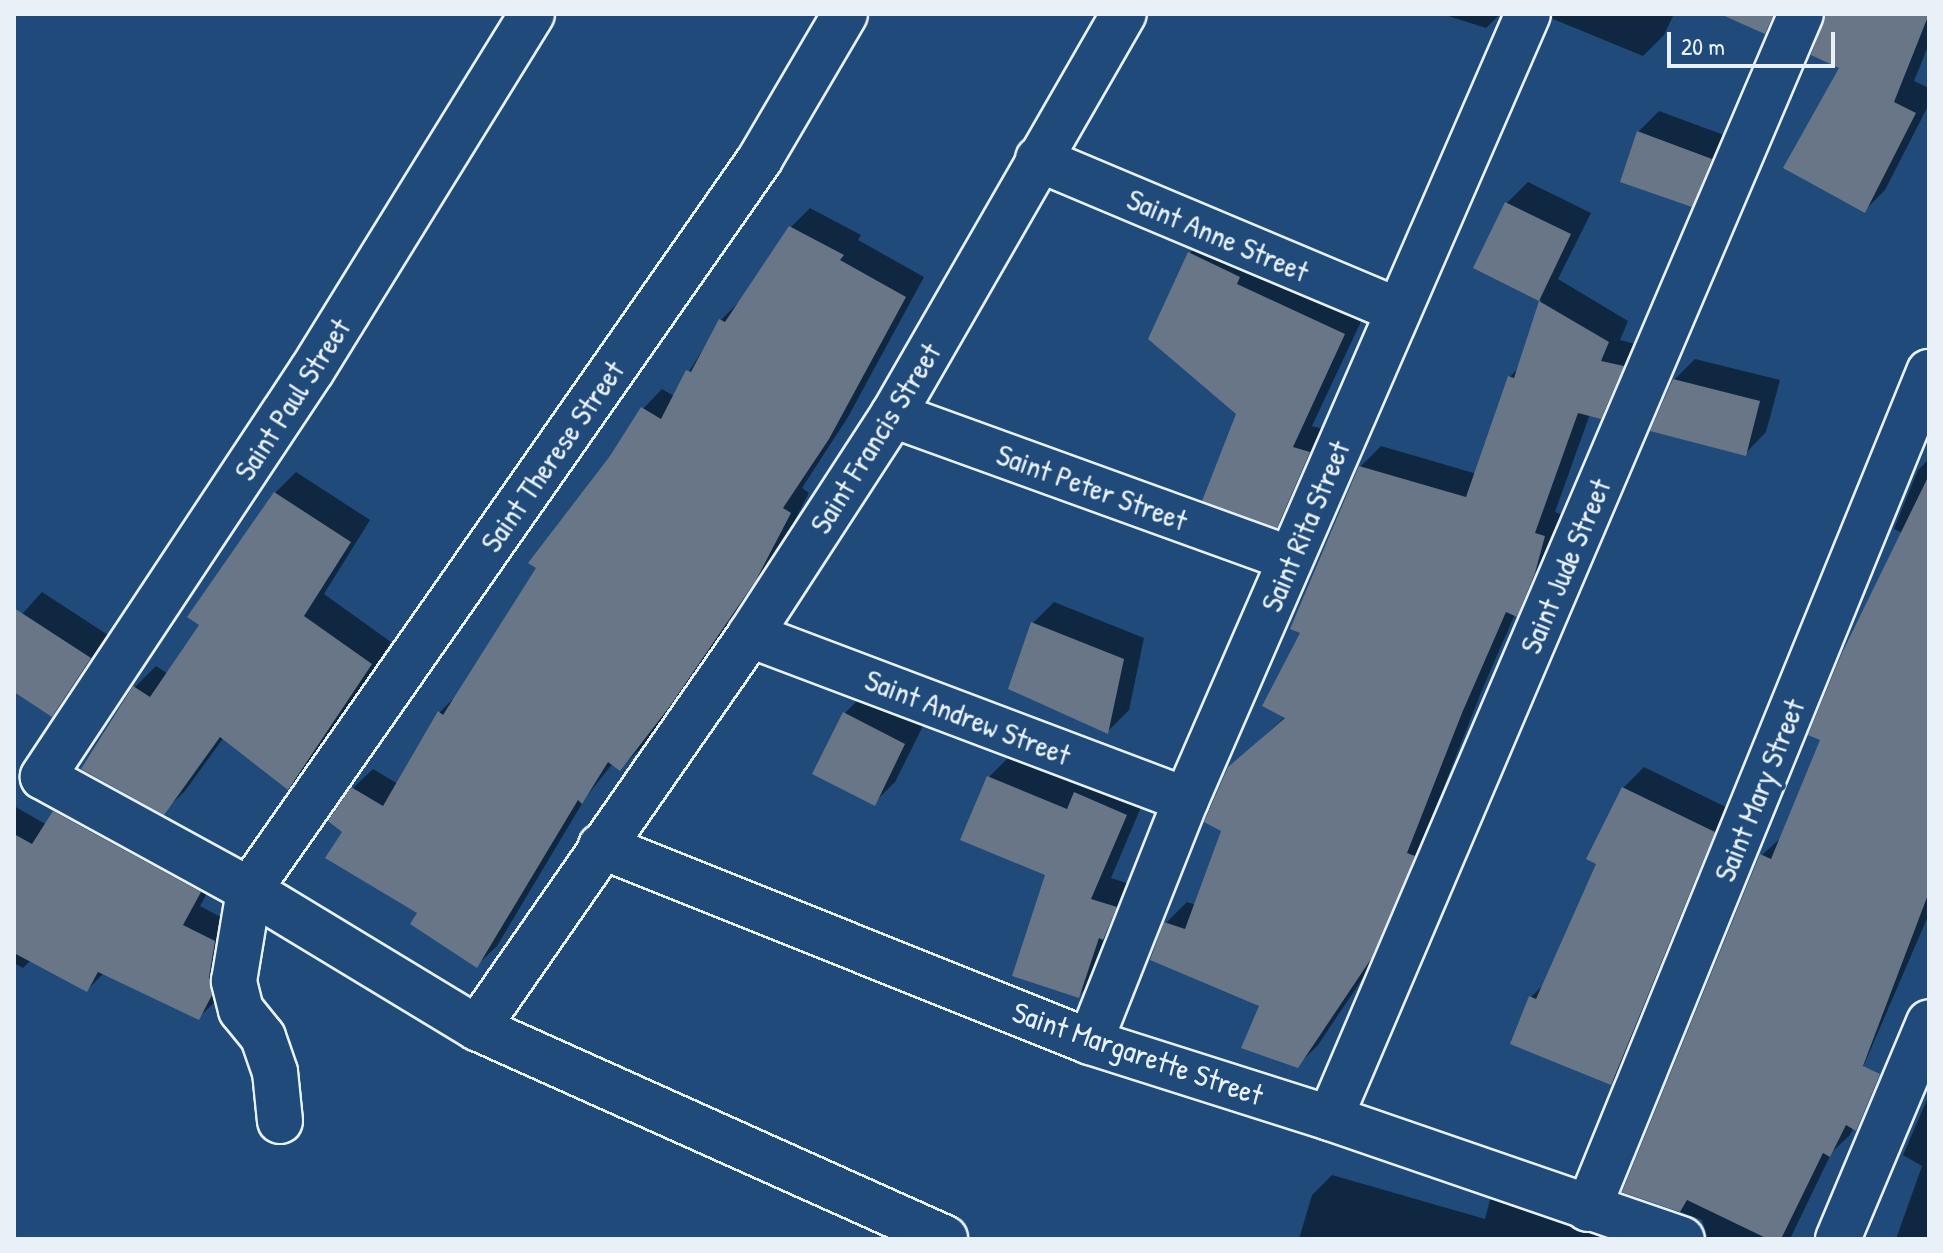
<!DOCTYPE html>
<html>
<head>
<meta charset="utf-8">
<style>
  body { margin:0 }
  #map { position:relative; width:1943px; height:1253px; overflow:hidden; background:#1f4a7a; font-family:"Patrick Hand",sans-serif }
  div>[style] { position:absolute }
  .shadow>* { inset:0; background:#0007 }
  .building>* { inset:0; background:#687687 }
  .roads { filter:drop-shadow(2px 0 #e8f1f8) drop-shadow(-2px 0 #e8f1f8) drop-shadow(0 2px #e8f1f8) drop-shadow(0 -2px #e8f1f8) }
  .minor>* { height:44px; margin:-22px; padding:0 22px; transform-origin:22px; border-radius:22px; background:#1f4a7a }
  span { translate:-50% -50%; white-space:nowrap; text-align:center; line-height:1.15; -webkit-text-stroke:8px #1f4a7a; paint-order:stroke }
  .street-label { font-size:30px; color:#e8f1f8 }
  .frame { position:absolute; inset:0; border:16px solid #e8f1f8; pointer-events:none }
  .scale { position:absolute; left:1667px; top:32px; width:168px; height:36px; box-sizing:border-box; border:4px solid #e8f1f8; border-top:0; padding-left:10px; font-size:24px; line-height:28px; white-space:nowrap; color:#e8f1f8; -webkit-text-stroke:6px #1f4a7a; paint-order:stroke }
</style>
</head>
<body>
<div id="map">
  <div class="shadow">
    <div style="clip-path:polygon(1442px 14px,1500px 14px,1486px 28px)"></div>
    <div style="clip-path:polygon(1553px 14px,1674px 14px,1664px 35px,1643px 56px,1553px 19px)"></div>
    <div style="clip-path:polygon(1725px 14px,1783px 14px,1765px 32px)"></div>
    <div style="clip-path:polygon(1827px 14px,1929px 14px,1929px 44px,1914px 81px,1929px 88px,1929px 104px,1885px 190px,1864px 211px,1841px 67px)"></div>
    <div style="clip-path:polygon(1659px 111px,1732px 138px,1712px 183px,1691px 204px,1638px 132px)"></div>
    <div style="clip-path:polygon(1528px 182px,1591px 213px,1558px 279px,1628px 321px,1620px 340px,1643px 346px,1621px 396px,1600px 417px,1590px 414px,1555px 512px,1565px 516px,1537px 594px,1515px 614px,1482px 690px,1426px 832px,1434px 835px,1391px 936px,1318px 1045px,1297px 1066px,1262px 1005px,1166px 923px,1187px 902px,1196px 905px,1223px 830px,1230px 768px,1286px 716px,1303px 632px,1360px 467px,1381px 446px,1477px 474px,1510px 377px,1519px 367px,1541px 300px,1475px 267px,1507px 203px)"></div>
    <div style="clip-path:polygon(810px 208px,861px 235px,858px 240px,924px 277px,848px 417px,802px 488px,809px 493px,775px 558px,689px 684px,640px 749px,620px 769px,613px 763px,586px 797px,497px 946px,477px 965px,420px 913px,344px 832px,353px 788px,373px 769px,398px 784px,440px 712px,459px 693px,643px 409px,662px 389px,674px 396px,721px 320px,740px 301px,790px 228px)"></div>
    <div style="clip-path:polygon(1210px 233px,1365px 313px,1312px 426px,1330px 431px,1298px 504px,1277px 525px,1189px 254px)"></div>
    <div style="clip-path:polygon(1695px 359px,1780px 380px,1766px 432px,1745px 454px,1674px 380px)"></div>
    <div style="clip-path:polygon(1929px 459px,1929px 914px,1857px 1081px,1872px 1089px,1850px 1135px,1832px 1152px,1790px 1239px,1708px 1239px,1702px 1220px,1625px 1191px,1762px 855px,1783px 836px,1903px 533px,1894px 529px,1918px 470px)"></div>
    <div style="clip-path:polygon(296px 472px,370px 520px,324px 594px,391px 642px,309px 767px,288px 788px,224px 737px,185px 791px,163px 812px,135px 687px,156px 666px,168px 674px,202px 625px,275px 493px)"></div>
    <div style="clip-path:polygon(42px 592px,111px 637px,73px 694px,52px 715px,14px 690px,14px 623px)"></div>
    <div style="clip-path:polygon(1054px 602px,1144px 638px,1129px 710px,1108px 731px,1010px 688px,1033px 623px)"></div>
    <div style="clip-path:polygon(865px 693px,925px 722px,895px 782px,874px 803px,844px 714px)"></div>
    <div style="clip-path:polygon(1010px 756px,1083px 786px,1097px 772px,1147px 793px,1111px 878px,1136px 886px,1099px 975px,1078px 996px,1048px 874px,989px 777px)"></div>
    <div style="clip-path:polygon(1644px 767px,1734px 811px,1632px 1062px,1611px 1083px,1531px 997px,1545px 983px,1598px 863px,1623px 788px)"></div>
    <div style="clip-path:polygon(73px 794px,218px 874px,200px 906px,232px 923px,217px 1000px,198px 1018px,104px 973px,87px 990px,31px 960px,23px 968px,14px 963px,14px 806px,47px 825px)"></div>
    <div style="clip-path:polygon(1929px 1095px,1929px 1239px,1896px 1239px,1922px 1166px,1903px 1155px)"></div>
    <div style="clip-path:polygon(1332px 1175px,1485px 1219px,1490px 1200px,1510px 1180px,1681px 1239px,1299px 1239px,1312px 1195px)"></div>
  </div>
  <div class="building">
    <div style="clip-path:polygon(1720px 14px,1774px 14px,1765px 34px)"></div>
    <div style="clip-path:polygon(1826px 14px,1929px 14px,1894px 102px,1916px 113px,1865px 213px,1783px 168px,1839px 68px,1811px 55px)"></div>
    <div style="clip-path:polygon(1637px 131px,1712px 159px,1692px 207px,1620px 182px)"></div>
    <div style="clip-path:polygon(1505px 202px,1571px 234px,1539px 301px,1473px 268px)"></div>
    <div style="clip-path:polygon(789px 226px,844px 255px,840px 260px,906px 297px,829px 439px,783px 508px,791px 513px,756px 580px,670px 706px,620px 771px,608px 762px,582px 804px,578px 800px,477px 968px,410px 924px,417px 913px,325px 858px,342px 832px,328px 821px,351px 787px,383px 806px,438px 711px,443px 715px,536px 568px,528px 563px,610px 456px,641px 407px,661px 419px,686px 370px,691px 372px,719px 319px,725px 322px)"></div>
    <div style="clip-path:polygon(1188px 252px,1240px 277px,1237px 284px,1345px 334px,1293px 447px,1310px 452px,1277px 528px,1202px 501px,1236px 414px,1148px 339px)"></div>
    <div style="clip-path:polygon(1539px 301px,1609px 342px,1601px 361px,1624px 366px,1601px 419px,1578px 413px,1535px 533px,1545px 536px,1535px 573px,1517px 617px,1506px 612px,1462px 713px,1407px 853px,1415px 856px,1371px 959px,1298px 1068px,1241px 1048px,1259px 1006px,1150px 960px,1164px 922px,1185px 929px,1221px 831px,1204px 822px,1228px 767px,1285px 718px,1262px 706px,1300px 633px,1290px 629px,1359px 466px,1466px 497px,1508px 376px,1514px 378px)"></div>
    <div style="clip-path:polygon(1673px 379px,1760px 401px,1746px 456px,1650px 431px)"></div>
    <div style="clip-path:polygon(1929px 475px,1929px 892px,1863px 1066px,1880px 1074px,1856px 1131px,1846px 1125px,1830px 1157px,1823px 1153px,1781px 1239px,1768px 1239px,1687px 1200px,1680px 1212px,1622px 1192px,1760px 854px,1771px 859px,1820px 740px,1808px 735px,1841px 655px)"></div>
    <div style="clip-path:polygon(274px 492px,351px 542px,304px 616px,372px 664px,288px 790px,220px 737px,164px 815px,81px 769px,133px 686px,150px 697px,199px 625px,187px 617px)"></div>
    <div style="clip-path:polygon(14px 608px,91px 658px,52px 717px,14px 692px)"></div>
    <div style="clip-path:polygon(1031px 622px,1124px 659px,1108px 734px,1008px 689px)"></div>
    <div style="clip-path:polygon(843px 712px,905px 744px,875px 806px,812px 774px)"></div>
    <div style="clip-path:polygon(987px 776px,1067px 809px,1074px 792px,1127px 815px,1091px 899px,1117px 907px,1103px 940px,1099px 938px,1079px 998px,1012px 976px,1045px 875px,960px 840px)"></div>
    <div style="clip-path:polygon(1622px 787px,1715px 832px,1611px 1085px,1510px 1044px,1529px 996px,1536px 999px,1596px 864px,1586px 859px)"></div>
    <div style="clip-path:polygon(53px 811px,201px 892px,183px 925px,215px 941px,209px 977px,212px 995px,199px 1020px,98px 972px,87px 992px,14px 953px,14px 834px,32px 844px)"></div>
  </div>
  <div class="roads">
    <div class="minor">
      <div style="left:532px;top:14px;width:418px;rotate:121.7deg"></div>
      <div style="left:312px;top:370px;width:488px;rotate:123.5deg"></div>
      <div style="left:43px;top:777px;width:235px;rotate:28.7deg"></div>
      <div style="left:249px;top:890px;width:267px;rotate:31.2deg"></div>
      <div style="left:477px;top:1028px;width:513px;rotate:24.17deg"></div>
      <div style="left:1038px;top:159px;width:390px;rotate:22.8deg"></div>
      <div style="left:893px;top:415px;width:422px;rotate:19.9deg"></div>
      <div style="left:750px;top:635px;width:466px;rotate:20.7deg"></div>
      <div style="left:601px;top:846px;width:527px;rotate:21.84deg"></div>
      <div style="left:1090px;top:1042px;width:252px;rotate:17.6deg"></div>
      <div style="left:1330px;top:1118px;width:372px;rotate:19deg"></div>
      <div style="left:477px;top:1028px;width:479px;rotate:-55.2deg"></div>
      <div style="left:750px;top:635px;width:262px;rotate:-57deg"></div>
      <div style="left:893px;top:415px;width:463px;rotate:-60.1deg"></div>
      <div style="left:1090px;top:1042px;width:260px;rotate:-68.4deg"></div>
      <div style="left:1186px;top:800px;width:857px;rotate:-66.49deg"></div>
      <div style="left:1330px;top:1118px;width:1200px;rotate:-66.9deg"></div>
      <div style="left:280px;top:1121px;width:49px;rotate:-95.8deg"></div>
      <div style="left:275px;top:1072px;width:37px;rotate:-109deg"></div>
      <div style="left:263px;top:1037px;width:35px;rotate:-129deg"></div>
      <div style="left:241px;top:1010px;width:30px;rotate:-104deg"></div>
      <div style="left:234px;top:981px;width:92px;rotate:-80.6deg"></div>
      <div style="left:249px;top:890px;width:892px;rotate:-55.04deg"></div>
      <div style="left:760px;top:159px;width:168px;rotate:-59.6deg"></div>
      <div style="left:1588px;top:1209px;width:904px;rotate:-67.83deg"></div>
      <div style="left:1838px;top:1239px;width:235px;rotate:-67.2deg"></div>
    </div>
  </div>
  <div class="street-label">
    <span style="left:1218px;top:235px;rotate:23deg">Saint Anne Street</span>
    <span style="left:292px;top:399px;rotate:-57deg">Saint Paul Street</span>
    <span style="left:875px;top:438px;rotate:-58deg">Saint Francis Street</span>
    <span style="left:552px;top:456px;rotate:-55deg">Saint Therese Street</span>
    <span style="left:1092px;top:487px;rotate:20deg">Saint Peter Street</span>
    <span style="left:1305px;top:526px;rotate:-67deg">Saint Rita Street</span>
    <span style="left:1565px;top:566px;rotate:-67deg">Saint Jude Street</span>
    <span style="left:968px;top:717px;rotate:21deg">Saint Andrew Street</span>
    <span style="left:1759px;top:790px;rotate:-68deg">Saint Mary Street</span>
    <span style="left:1138px;top:1053px;rotate:19deg">Saint Margarette Street</span>
  </div>
  <div class="frame"></div>
  <div class="scale">20 m</div>
</div>
</body>
</html>
